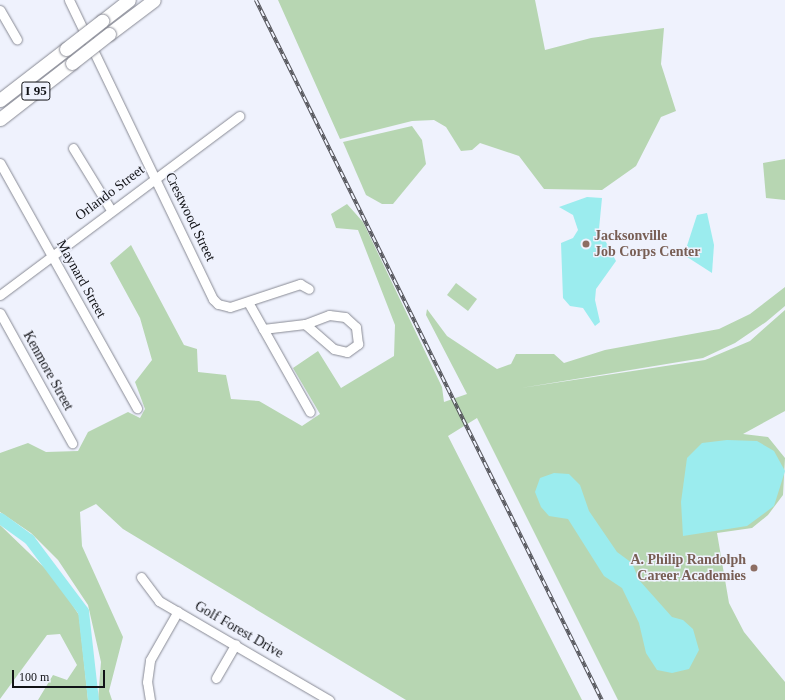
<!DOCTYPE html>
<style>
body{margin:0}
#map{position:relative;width:785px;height:700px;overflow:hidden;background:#eff2fd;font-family:"Times New Roman",serif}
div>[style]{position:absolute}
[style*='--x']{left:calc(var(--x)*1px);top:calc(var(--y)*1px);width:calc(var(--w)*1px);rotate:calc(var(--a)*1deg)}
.green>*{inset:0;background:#b7d6b2}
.water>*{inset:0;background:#9becee}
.river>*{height:11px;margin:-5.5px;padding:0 5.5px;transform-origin:5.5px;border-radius:5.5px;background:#9becee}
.roads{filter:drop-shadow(0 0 1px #888a94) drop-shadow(0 0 1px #888a94)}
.minor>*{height:9px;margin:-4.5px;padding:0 4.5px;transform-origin:4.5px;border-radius:4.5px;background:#fff}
.highway>*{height:13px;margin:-6.5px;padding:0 6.5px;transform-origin:6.5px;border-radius:6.5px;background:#fff}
.rail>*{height:3.5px;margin-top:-1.75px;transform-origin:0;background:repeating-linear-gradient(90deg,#eff2fd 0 6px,#55565c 0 12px);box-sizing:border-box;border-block:1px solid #55565c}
.bridges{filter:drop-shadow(0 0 1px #888a94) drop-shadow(0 0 1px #888a94)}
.highway-bridge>*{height:13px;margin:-6.5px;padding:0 6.5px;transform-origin:6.5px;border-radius:6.5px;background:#fff}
.dots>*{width:11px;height:11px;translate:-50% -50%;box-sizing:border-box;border:2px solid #eff2fd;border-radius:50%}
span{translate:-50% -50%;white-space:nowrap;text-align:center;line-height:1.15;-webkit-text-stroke:3px #eff2fd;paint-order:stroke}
.shield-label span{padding:1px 3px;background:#eff2fd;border:1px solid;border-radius:3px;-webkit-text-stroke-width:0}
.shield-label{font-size:13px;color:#111216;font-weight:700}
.street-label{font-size:14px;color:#111216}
.education-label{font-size:14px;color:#785e54;font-weight:700}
.left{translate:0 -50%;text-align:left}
.right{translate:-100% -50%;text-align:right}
.scale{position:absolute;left:12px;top:670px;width:93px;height:18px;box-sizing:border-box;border:2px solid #111216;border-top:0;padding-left:5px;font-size:12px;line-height:14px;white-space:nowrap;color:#111216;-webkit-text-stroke:3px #eff2fd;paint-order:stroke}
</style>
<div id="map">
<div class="green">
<i style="clip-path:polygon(278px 0,535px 0,545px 50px,591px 38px,664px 28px,661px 64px,676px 111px,661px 117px,636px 166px,602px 190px,544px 189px,519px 156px,480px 143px,472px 150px,461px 151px,446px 127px,434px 120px,412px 121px,340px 139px)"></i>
<i style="clip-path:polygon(412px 126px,422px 140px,426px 164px,393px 204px,382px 204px,366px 195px,343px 142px)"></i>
<i style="clip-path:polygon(785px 159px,785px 200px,766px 198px,763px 163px)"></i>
<i style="clip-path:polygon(347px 204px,363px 222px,442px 387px,444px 402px,467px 394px,426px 315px,427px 309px,447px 336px,497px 369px,511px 364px,516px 354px,554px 354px,564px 363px,605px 350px,719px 329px,750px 314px,785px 287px,785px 306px,766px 322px,735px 343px,703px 358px,521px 388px,705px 360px,750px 341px,785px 310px,785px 411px,743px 434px,768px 437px,785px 458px,783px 495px,768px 515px,752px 528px,717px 533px,729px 603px,744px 632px,785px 682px,785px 700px,618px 700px,477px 418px,448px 436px,582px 700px,406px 700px,123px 529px,96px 504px,80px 512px,82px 546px,123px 637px,109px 691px,112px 700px,98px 700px,101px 662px,88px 605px,58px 560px,31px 533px,0 512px,0 453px,28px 443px,46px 452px,78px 451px,88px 432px,128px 412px,140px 418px,145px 409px,135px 382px,152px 360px,140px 318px,110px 263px,131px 245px,184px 345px,197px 349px,198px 372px,226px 375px,231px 399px,259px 401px,302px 426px,320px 414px,293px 368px,318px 351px,341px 388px,394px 356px,395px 325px,358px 230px,336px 228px,331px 214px)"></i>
<i style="clip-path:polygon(456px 283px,477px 299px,468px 311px,447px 295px)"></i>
<i style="clip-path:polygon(0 525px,54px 577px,79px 615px,88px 700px,38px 700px,53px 675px,67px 680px,77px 665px,60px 634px,47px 635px,0 699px)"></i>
</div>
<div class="water">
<i style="clip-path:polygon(587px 197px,602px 198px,599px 229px,616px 261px,596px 289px,595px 300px,600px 322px,595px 326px,583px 308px,570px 306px,563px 298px,561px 243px,573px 238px,578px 230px,573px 215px,559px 207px)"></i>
<i style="clip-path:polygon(707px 213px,714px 245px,712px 273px,684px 255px,697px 215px)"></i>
<i style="clip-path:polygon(727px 440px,757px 441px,774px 451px,785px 471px,774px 506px,747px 526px,683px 536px,681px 502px,687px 458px,702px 443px)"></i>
<i style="clip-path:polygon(554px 473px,569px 474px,580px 485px,589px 511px,617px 552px,632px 563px,639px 580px,672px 617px,683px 620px,693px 629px,699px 650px,689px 669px,672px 673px,657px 670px,646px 653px,639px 623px,622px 588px,604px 576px,568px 519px,549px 516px,541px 507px,535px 492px,540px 478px)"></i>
</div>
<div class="river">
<i style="--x:0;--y:518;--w:36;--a:36"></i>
<i style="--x:29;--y:539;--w:90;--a:53.1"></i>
<i style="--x:83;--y:611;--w:90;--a:83.6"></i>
</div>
<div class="roads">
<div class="minor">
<i style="--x:69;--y:0;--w:332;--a:64.3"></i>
<i style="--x:213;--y:299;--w:7;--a:45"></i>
<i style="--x:218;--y:304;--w:12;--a:14"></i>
<i style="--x:230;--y:307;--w:74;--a:-18.2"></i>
<i style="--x:300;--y:284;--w:10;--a:29"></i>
<i style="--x:0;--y:10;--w:34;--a:60"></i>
<i style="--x:73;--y:148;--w:73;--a:58.5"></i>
<i style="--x:0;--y:163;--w:281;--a:60.8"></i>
<i style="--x:0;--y:295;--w:299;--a:-36.8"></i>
<i style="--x:248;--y:302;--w:126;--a:60.6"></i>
<i style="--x:0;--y:313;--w:149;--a:61"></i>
<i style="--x:263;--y:329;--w:42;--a:-6.8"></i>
<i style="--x:305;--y:324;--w:38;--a:41"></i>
<i style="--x:334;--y:349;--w:13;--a:13"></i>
<i style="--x:347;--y:352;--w:14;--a:-36"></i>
<i style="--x:358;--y:344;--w:17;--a:-97"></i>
<i style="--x:356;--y:327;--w:15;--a:-138"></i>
<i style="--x:345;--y:317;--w:16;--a:-173"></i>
<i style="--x:329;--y:315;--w:26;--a:159"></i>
<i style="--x:141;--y:577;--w:30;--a:53"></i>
<i style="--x:159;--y:601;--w:197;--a:30.2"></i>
<i style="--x:216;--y:678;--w:39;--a:-60"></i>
<i style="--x:150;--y:700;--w:18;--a:-99"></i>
<i style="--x:147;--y:682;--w:22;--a:-82"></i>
<i style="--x:150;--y:660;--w:56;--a:-60.3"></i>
</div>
<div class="highway">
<i style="--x:102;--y:21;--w:34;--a:-38"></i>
<i style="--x:109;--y:34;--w:56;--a:-37.1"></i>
<i style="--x:0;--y:100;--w:83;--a:-37.7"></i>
<i style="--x:0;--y:119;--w:91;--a:-37.9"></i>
</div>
</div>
<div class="rail">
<i style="--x:256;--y:0;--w:781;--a:63.7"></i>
</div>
<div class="bridges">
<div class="highway-bridge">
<i style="--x:66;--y:49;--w:46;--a:-37.9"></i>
<i style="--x:72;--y:63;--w:47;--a:-38.1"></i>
</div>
</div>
<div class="dots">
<i style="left:586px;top:244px;background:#8d6e63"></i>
<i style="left:754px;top:568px;background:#8d6e63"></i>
</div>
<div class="shield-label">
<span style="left:36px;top:91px">I 95</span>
</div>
<div class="street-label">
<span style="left:110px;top:193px;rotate:-37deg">Orlando Street</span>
<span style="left:190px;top:217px;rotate:64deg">Crestwood Street</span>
<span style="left:81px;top:279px;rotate:61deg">Maynard Street</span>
<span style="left:48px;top:371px;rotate:61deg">Kenmore Street</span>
<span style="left:239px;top:630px;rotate:30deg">Golf Forest Drive</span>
</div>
<div class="education-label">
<span class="left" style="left:594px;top:244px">Jacksonville<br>Job Corps Center</span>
<span class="right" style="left:746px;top:568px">A. Philip Randolph<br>Career Academies</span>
</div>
<div class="scale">100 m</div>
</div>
